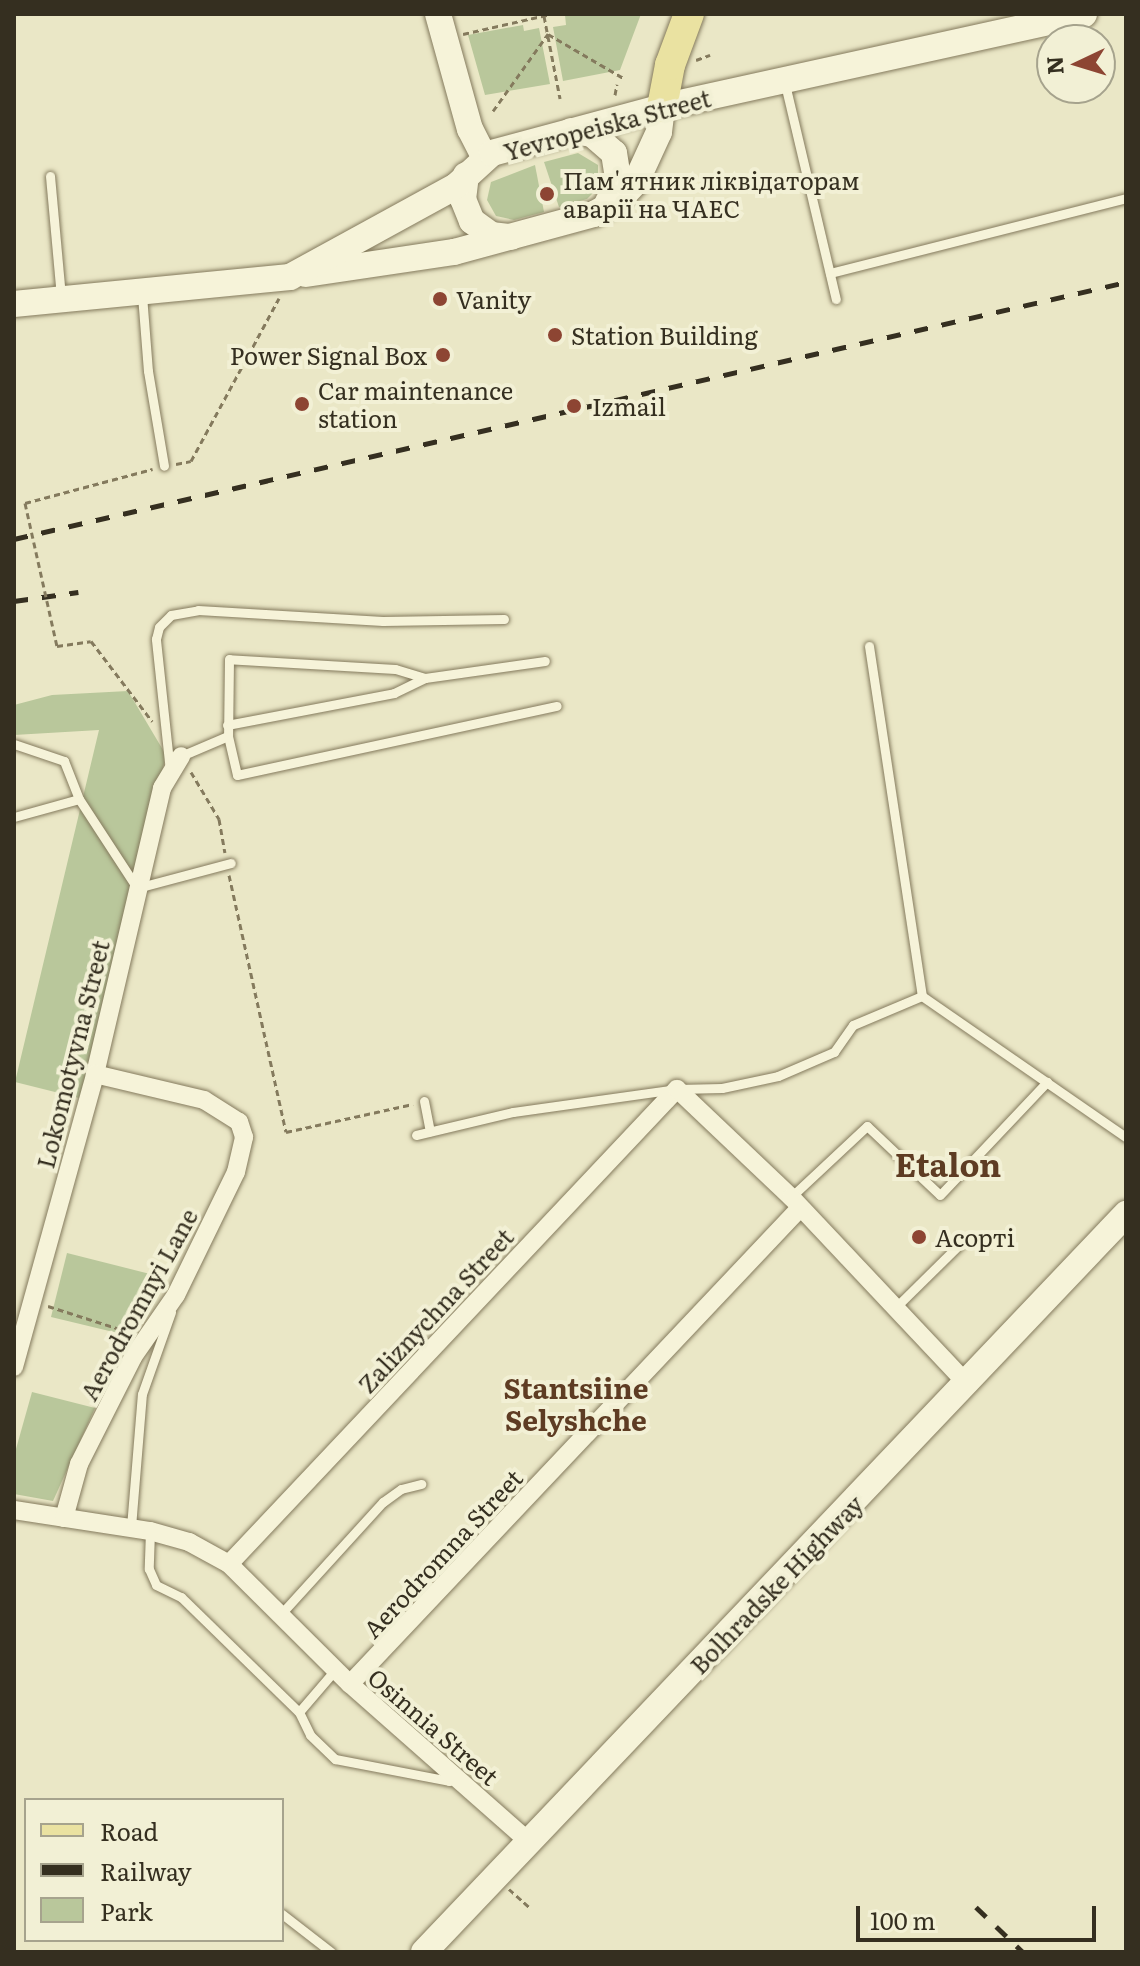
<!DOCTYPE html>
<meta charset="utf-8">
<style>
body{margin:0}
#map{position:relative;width:1140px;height:1966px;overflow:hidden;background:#eae7c6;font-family:Literata,serif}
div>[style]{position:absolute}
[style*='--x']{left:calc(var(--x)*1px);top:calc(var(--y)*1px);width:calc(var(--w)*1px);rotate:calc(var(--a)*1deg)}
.green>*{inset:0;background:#b9c79b}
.path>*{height:3px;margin-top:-1.5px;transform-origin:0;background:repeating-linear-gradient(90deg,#847a5d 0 6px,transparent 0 10px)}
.roads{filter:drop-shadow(0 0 2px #847a5d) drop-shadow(0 0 2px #847a5d)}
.lane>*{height:9px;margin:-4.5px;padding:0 4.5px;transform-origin:4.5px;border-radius:4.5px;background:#f6f3d9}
.street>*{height:18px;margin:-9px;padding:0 9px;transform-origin:9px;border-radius:9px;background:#f6f3d9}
.secondary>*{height:26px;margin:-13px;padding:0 13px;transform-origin:13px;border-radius:13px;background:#f6f3d9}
.primary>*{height:30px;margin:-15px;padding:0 15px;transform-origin:15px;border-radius:15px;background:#eae2a1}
.rail>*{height:5px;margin-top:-2.5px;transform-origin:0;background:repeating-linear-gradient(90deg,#352f20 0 14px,transparent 0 28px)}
.path-bridge>*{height:3px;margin-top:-1.5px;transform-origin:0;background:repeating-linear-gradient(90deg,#847a5d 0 6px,transparent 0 10px)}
.dots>*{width:22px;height:22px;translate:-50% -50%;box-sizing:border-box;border:4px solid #f2f0d5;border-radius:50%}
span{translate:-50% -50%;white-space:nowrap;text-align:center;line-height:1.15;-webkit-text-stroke:8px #f2f0d5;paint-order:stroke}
.street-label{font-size:24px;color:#352f20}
.poi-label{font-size:24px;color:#352f20}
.left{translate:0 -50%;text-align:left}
.right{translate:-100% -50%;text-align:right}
.quarter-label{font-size:28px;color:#5e3c23;font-weight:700}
.district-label{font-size:32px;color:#5e3c23;font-weight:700}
.frame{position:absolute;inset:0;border:16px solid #352f20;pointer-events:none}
.legend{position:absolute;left:24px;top:1798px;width:260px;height:144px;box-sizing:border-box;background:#f2f0d5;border:2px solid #a6a38d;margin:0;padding:10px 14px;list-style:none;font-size:24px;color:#352f20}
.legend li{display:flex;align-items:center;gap:16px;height:40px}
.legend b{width:40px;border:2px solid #a6a38d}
.north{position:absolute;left:1036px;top:24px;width:80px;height:80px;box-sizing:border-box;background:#f2f0d5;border:2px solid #a6a38d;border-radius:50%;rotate:266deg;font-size:22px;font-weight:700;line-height:32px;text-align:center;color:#352f20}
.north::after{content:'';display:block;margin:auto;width:28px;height:36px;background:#8d4533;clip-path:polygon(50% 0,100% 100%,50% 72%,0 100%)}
.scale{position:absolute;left:856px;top:1906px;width:240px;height:36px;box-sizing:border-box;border:4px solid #352f20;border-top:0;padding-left:10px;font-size:24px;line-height:28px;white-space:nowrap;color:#352f20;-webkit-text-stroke:6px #f2f0d5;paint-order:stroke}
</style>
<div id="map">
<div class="green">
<i style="clip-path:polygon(572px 14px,641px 14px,620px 70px,563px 81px,553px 27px,566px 25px,565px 15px)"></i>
<i style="clip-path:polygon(523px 25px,524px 31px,539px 28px,550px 84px,485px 95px,468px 35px)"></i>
<i style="clip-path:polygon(578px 153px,598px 165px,598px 188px,587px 199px,559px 207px,544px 162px)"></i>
<i style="clip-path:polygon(535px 165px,544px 212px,514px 220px,496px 216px,487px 200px,491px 182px)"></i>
<i style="clip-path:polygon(128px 691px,166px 755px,87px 1100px,15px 1082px,99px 730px,14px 735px,14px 705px,52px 695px)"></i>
<i style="clip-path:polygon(67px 1253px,158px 1276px,130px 1336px,51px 1317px)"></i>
<i style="clip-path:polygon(32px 1392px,95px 1408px,53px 1501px,14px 1494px,14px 1456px)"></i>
</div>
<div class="path">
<i style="--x:544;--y:16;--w:84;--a:79"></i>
<i style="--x:463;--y:34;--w:90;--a:-12.8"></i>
<i style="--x:696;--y:60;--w:15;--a:-20"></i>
<i style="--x:615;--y:95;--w:11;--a:-80"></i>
<i style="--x:493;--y:111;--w:95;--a:-54.5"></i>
<i style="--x:548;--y:34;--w:89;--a:30.3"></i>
<i style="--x:176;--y:464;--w:15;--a:-11"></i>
<i style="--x:191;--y:461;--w:185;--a:-61.6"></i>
<i style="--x:25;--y:503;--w:132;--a:-14.9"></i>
<i style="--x:57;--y:646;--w:34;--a:-8"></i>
<i style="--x:91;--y:641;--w:101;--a:52.7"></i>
<i style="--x:191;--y:772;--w:55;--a:59.2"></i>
<i style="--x:219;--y:819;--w:34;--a:80"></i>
<i style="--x:229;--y:875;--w:263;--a:77.5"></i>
<i style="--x:286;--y:1132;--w:130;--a:-12.4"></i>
<i style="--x:48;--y:1306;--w:88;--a:17.8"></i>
<i style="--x:509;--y:1889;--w:28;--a:42"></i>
</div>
<div class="roads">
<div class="lane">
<i style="--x:785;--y:84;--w:221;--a:76.7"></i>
<i style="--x:50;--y:176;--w:121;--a:84.8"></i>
<i style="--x:830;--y:273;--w:305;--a:-14.2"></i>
<i style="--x:142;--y:295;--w:76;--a:85.5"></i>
<i style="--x:148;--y:371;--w:96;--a:80.4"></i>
<i style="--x:869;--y:646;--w:354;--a:81.4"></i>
<i style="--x:922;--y:996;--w:248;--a:34.7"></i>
<i style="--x:425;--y:678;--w:31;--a:-163"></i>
<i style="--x:395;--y:669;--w:166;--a:-176.6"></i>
<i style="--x:229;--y:659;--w:77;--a:90.7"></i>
<i style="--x:228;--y:736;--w:40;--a:77"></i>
<i style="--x:237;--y:775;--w:327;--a:-12.2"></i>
<i style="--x:227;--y:725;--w:170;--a:-10.8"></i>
<i style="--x:394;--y:693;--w:34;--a:-26"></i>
<i style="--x:425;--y:678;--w:121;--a:-8.1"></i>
<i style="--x:14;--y:744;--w:53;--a:18.8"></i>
<i style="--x:64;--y:761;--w:41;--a:68.5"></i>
<i style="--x:79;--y:799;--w:106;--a:56.9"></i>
<i style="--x:137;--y:888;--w:97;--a:-14.9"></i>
<i style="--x:181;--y:756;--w:51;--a:-23.1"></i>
<i style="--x:170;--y:771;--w:133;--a:-96.1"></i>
<i style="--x:156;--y:639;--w:12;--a:-76"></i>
<i style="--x:159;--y:627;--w:17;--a:-45"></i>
<i style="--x:171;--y:615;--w:27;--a:-10"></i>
<i style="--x:198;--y:610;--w:185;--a:3.4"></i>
<i style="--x:383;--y:621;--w:121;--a:-0.9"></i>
<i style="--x:14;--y:817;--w:67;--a:-15.5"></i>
<i style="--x:424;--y:1101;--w:31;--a:79"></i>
<i style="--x:416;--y:1135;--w:100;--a:-13.3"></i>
<i style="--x:513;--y:1112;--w:166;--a:-8"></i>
<i style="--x:677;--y:1089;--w:45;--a:-1.3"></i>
<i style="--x:722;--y:1088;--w:57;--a:-12.1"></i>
<i style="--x:778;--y:1076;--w:61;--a:-23.2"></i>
<i style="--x:834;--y:1052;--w:33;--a:-55"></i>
<i style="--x:853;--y:1025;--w:75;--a:-22.8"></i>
<i style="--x:791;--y:1197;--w:104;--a:-43.1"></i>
<i style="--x:867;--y:1126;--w:100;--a:43.4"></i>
<i style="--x:940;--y:1195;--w:156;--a:-46.6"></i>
<i style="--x:895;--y:1308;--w:93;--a:-44.6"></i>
<i style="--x:131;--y:1527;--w:133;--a:-85.3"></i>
<i style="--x:142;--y:1394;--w:87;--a:-70.5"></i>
<i style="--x:150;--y:1531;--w:38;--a:92"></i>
<i style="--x:149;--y:1569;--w:17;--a:66"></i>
<i style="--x:156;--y:1585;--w:28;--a:26"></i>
<i style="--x:181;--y:1597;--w:165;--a:44.3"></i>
<i style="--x:280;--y:1615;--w:153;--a:-47.7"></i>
<i style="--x:383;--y:1502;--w:22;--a:-36"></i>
<i style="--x:401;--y:1489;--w:21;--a:-14"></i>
<i style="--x:335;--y:1670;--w:55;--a:130.6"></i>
<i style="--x:299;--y:1712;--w:25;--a:64"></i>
<i style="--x:310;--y:1735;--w:35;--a:44"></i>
<i style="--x:335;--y:1759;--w:116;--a:10.9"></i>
<i style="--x:449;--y:1781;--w:7;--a:-45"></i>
<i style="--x:282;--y:1914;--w:62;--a:37.8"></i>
</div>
<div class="street">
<i style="--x:14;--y:1367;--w:304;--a:-74.5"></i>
<i style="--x:95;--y:1074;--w:294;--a:-76.8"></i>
<i style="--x:162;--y:788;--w:37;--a:-59"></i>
<i style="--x:14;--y:1510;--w:138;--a:8.8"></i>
<i style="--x:150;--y:1531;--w:41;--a:15.8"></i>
<i style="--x:189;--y:1542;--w:46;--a:28.8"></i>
<i style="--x:229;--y:1564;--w:170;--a:44.8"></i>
<i style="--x:350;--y:1684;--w:239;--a:41.4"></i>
<i style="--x:64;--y:1518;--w:56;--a:-74.5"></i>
<i style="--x:79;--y:1464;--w:120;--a:-63.2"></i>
<i style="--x:133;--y:1357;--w:75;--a:-55.3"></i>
<i style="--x:176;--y:1295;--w:137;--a:-64"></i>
<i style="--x:236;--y:1172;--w:36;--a:-77"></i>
<i style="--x:244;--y:1137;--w:16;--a:-108"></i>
<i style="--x:239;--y:1122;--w:41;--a:-147.8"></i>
<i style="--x:204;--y:1100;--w:112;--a:-166.6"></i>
<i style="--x:229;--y:1564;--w:653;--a:-46.68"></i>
<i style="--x:677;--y:1089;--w:157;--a:43.5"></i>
<i style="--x:791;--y:1197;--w:258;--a:46.7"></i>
<i style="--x:350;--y:1684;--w:654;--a:-46.61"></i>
</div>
<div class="secondary">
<i style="--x:438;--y:14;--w:119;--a:74.5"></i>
<i style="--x:470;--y:129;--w:31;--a:63"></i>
<i style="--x:571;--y:131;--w:21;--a:8"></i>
<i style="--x:592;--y:134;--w:29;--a:41"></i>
<i style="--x:614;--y:153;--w:30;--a:81"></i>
<i style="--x:619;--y:183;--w:22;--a:120"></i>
<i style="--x:466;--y:175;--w:24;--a:97"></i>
<i style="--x:463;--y:199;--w:24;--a:68"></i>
<i style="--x:472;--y:221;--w:24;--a:36"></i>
<i style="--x:491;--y:235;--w:20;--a:6"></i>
<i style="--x:306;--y:274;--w:150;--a:-8.5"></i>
<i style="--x:454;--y:252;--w:145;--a:-15.2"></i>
<i style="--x:594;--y:214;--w:29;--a:-29"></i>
<i style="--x:619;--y:200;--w:25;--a:-47"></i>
<i style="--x:636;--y:182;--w:55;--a:-65.3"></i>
<i style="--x:659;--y:132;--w:25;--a:-83"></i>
<i style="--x:14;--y:304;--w:277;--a:-5.6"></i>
<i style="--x:290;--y:277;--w:189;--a:-28.7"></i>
<i style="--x:456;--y:186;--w:49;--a:-42.5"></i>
<i style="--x:492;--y:153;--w:176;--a:-15.1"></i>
<i style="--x:662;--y:107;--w:432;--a:-12.4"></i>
<i style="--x:424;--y:1952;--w:1019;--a:-46.43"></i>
</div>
<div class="primary">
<i style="--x:662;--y:107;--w:43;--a:-79.2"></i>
<i style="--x:670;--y:65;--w:54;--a:-69.6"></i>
</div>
</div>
<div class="rail">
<i style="--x:14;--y:539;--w:1141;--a:-13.01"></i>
<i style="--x:14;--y:601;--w:65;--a:-8"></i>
<i style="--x:976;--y:1907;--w:65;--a:43.8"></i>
</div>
<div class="path-bridge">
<i style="--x:25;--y:503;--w:147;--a:77.4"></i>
</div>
<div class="dots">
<i style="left:547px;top:194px;background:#8d4533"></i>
<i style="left:440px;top:299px;background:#8d4533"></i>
<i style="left:555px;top:335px;background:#8d4533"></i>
<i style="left:443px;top:355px;background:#8d4533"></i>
<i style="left:302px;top:404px;background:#8d4533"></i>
<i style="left:574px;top:406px;background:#8d4533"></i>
<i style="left:919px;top:1237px;background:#8d4533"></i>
</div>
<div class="street-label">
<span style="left:607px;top:124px;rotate:-15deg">Yevropeiska Street</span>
<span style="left:72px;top:1054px;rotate:-76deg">Lokomotyvna Street</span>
<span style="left:138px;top:1304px;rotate:-61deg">Aerodromnyi Lane</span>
<span style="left:435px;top:1310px;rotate:-47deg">Zaliznychna Street</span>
<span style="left:442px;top:1553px;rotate:-47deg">Aerodromna Street</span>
<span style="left:776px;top:1584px;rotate:-46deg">Bolhradske Highway</span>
<span style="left:434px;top:1726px;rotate:41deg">Osinnia Street</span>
</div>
<div class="poi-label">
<span class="left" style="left:563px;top:194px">Пам'ятник ліквідаторам<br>аварії на ЧАЕС</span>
<span class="left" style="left:456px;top:299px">Vanity</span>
<span class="left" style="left:571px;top:335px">Station Building</span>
<span class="right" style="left:427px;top:355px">Power Signal Box</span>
<span class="left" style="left:318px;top:404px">Car maintenance<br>station</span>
<span class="left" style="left:592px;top:406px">Izmail</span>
<span class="left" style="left:935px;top:1237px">Асорті</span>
</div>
<div class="quarter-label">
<span style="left:576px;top:1403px">Stantsiine<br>Selyshche</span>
</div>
<div class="district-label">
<span style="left:948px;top:1163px">Etalon</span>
</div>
<div class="frame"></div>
<ul class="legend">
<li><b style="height:10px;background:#eae2a1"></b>Road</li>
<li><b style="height:10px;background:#352f20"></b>Railway</li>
<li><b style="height:22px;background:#b9c79b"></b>Park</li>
</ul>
<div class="north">N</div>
<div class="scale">100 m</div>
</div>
